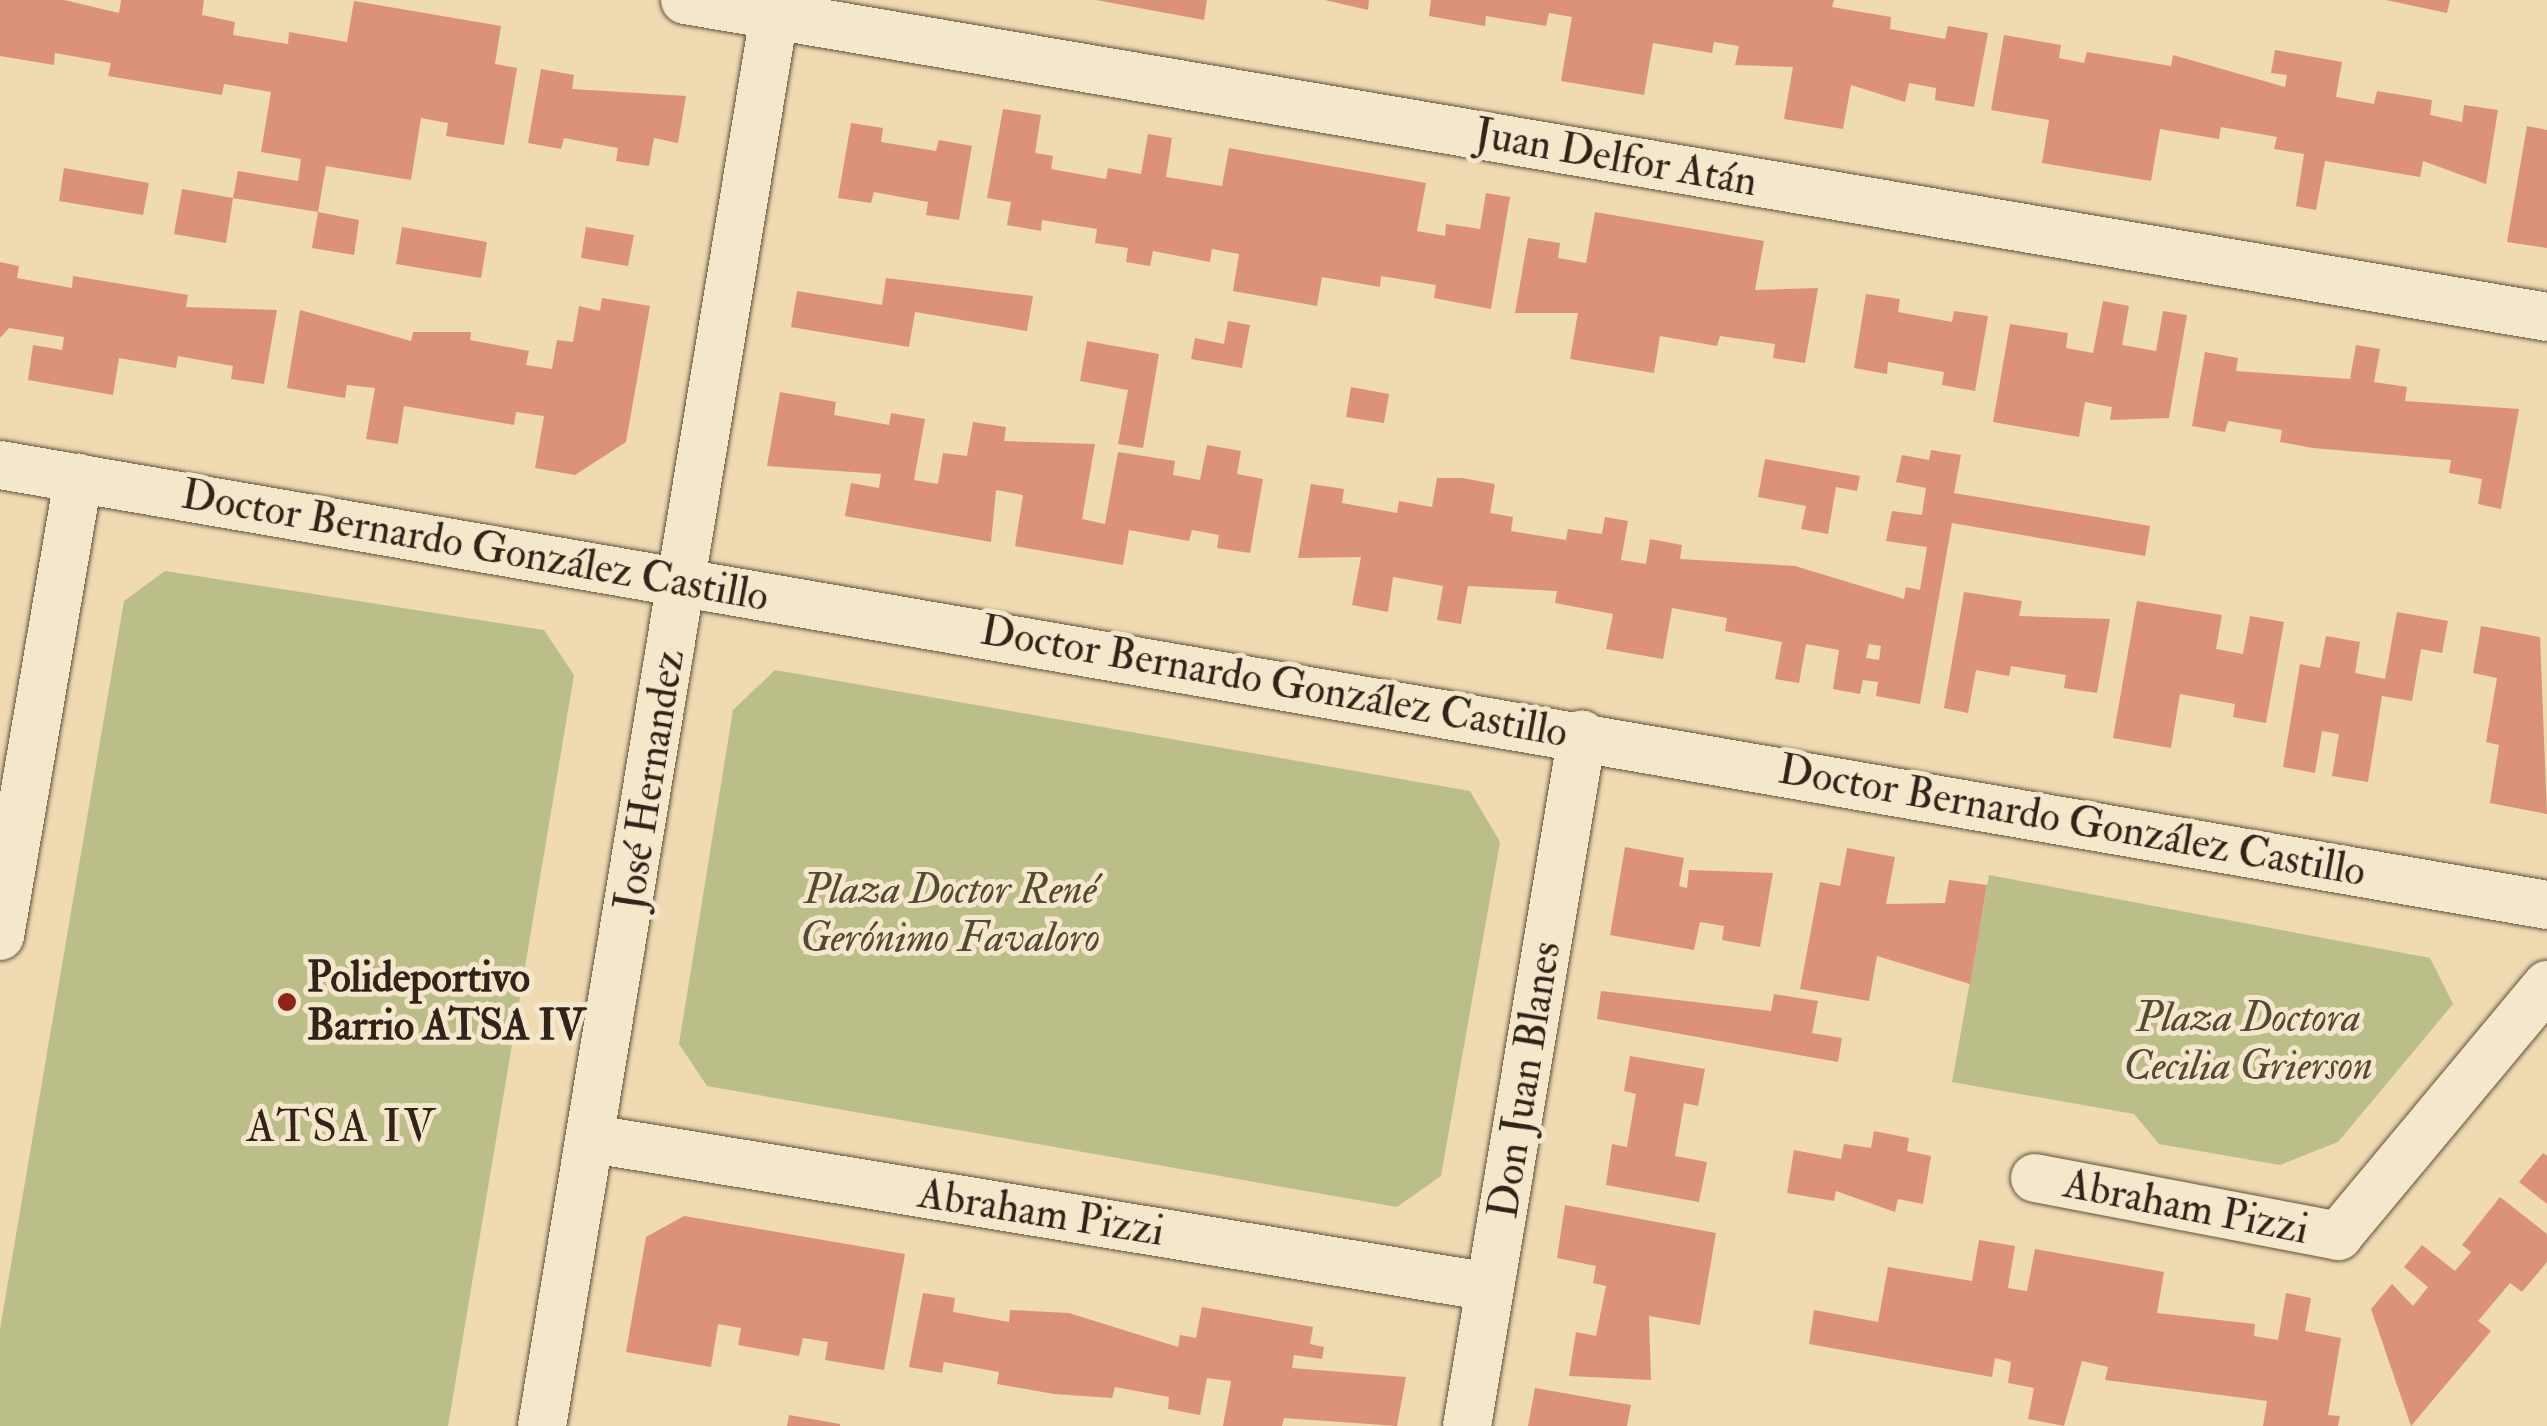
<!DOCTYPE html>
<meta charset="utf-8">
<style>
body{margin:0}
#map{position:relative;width:2547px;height:1426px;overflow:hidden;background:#efdab1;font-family:"IM FELL Double Pica",serif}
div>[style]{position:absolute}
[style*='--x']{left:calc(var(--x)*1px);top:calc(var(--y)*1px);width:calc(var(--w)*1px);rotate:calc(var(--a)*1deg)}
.green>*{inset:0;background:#bcbe89}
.building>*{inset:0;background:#dc9279}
.roads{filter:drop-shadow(0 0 2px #60513e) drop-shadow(0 0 2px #60513e)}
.street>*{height:48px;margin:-24px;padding:0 24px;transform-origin:24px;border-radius:24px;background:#f5e7cc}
.dots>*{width:28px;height:28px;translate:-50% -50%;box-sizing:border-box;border:5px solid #f5e7cc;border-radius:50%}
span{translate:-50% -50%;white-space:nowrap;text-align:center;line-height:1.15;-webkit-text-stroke:10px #f5e7cc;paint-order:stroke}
.street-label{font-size:42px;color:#302317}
.park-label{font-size:42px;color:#534a34;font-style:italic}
.poi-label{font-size:42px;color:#302317;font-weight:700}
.left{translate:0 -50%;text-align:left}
.neighbourhood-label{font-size:45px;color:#302317;letter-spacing:2.5px}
</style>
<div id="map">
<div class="green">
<i style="clip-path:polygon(165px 571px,544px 630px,574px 675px,448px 1426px,0 1426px,0 1329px,124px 601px)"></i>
<i style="clip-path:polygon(775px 670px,1470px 791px,1500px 842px,1441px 1176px,1397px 1207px,707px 1086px,679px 1044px,733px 710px)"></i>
<i style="clip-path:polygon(1989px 875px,2430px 958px,2453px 1004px,2338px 1142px,2280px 1165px,2159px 1144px,2134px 1114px,1952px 1082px)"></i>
</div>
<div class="building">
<i style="clip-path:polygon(0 0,64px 0,119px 13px,121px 0,204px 0,202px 15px,235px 22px,233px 35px,288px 44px,289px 32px,347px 42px,354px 1px,501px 26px,495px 64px,517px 68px,504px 145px,446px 136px,448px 123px,421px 118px,411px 180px,326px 166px,318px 212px,233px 198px,226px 243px,174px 234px,182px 189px,233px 198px,238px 171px,298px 181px,301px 159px,261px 152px,271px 92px,224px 84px,222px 95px,108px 76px,111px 63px,55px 53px,54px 65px,0 56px)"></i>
<i style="clip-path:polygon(1096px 0,1207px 0,1204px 20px)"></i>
<i style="clip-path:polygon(1325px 0,1369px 0,1368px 10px)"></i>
<i style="clip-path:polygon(1431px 0,1834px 0,1832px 7px,1891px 17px,1890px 29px,1945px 39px,1948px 26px,1988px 33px,1974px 107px,1935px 100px,1936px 88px,1909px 83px,1905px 102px,1851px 85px,1843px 129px,1784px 119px,1793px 67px,1735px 65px,1739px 46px,1714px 42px,1712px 53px,1653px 43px,1644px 95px,1561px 81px,1572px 17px,1549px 13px,1546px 26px,1486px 16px,1485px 26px,1429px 16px)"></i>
<i style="clip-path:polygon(2386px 0,2450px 0,2447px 13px)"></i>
<i style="clip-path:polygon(2004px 35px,2061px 45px,2059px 58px,2084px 63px,2087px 52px,2171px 66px,2173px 55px,2285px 87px,2287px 75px,2271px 73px,2275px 50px,2342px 62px,2336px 97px,2374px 104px,2377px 91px,2432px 100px,2430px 115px,2462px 122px,2464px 105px,2498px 110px,2486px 184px,2423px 161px,2420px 177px,2325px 161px,2316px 210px,2296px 206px,2304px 154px,2274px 149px,2277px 137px,2221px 127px,2219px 139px,2160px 129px,2151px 181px,2042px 163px,2049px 120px,1991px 110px)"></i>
<i style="clip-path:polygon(541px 69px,574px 75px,572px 89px,686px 96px,678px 143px,654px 138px,649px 166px,616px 161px,618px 148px,564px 138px,561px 149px,528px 143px)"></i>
<i style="clip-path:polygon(1003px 109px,1041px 115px,1035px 153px,1053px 156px,1051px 169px,1106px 179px,1108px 168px,1141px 174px,1148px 134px,1172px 138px,1166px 177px,1222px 186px,1229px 148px,1426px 183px,1417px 231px,1445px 236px,1446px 224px,1480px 229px,1486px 193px,1510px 197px,1491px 309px,1434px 298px,1436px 285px,1381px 276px,1380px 287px,1322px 277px,1317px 306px,1233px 291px,1239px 254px,1212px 249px,1210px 262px,1153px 251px,1150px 266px,1126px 262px,1128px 248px,1095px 243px,1097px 229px,1042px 220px,1041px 231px,1007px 225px,1011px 202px,987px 198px)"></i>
<i style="clip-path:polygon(851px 123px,883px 128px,881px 142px,936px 151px,939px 140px,972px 146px,959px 220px,926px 215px,928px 202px,874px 192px,871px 203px,838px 198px)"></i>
<i style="clip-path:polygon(2527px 126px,2547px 130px,2547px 248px,2507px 242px)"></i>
<i style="clip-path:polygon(64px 168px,149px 183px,143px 215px,59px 201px)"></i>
<i style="clip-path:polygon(318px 212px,359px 220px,354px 255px,312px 248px)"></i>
<i style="clip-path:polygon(1595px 212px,1764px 241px,1755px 290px,1818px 288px,1805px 363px,1773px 358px,1775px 344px,1720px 336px,1717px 346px,1660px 336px,1654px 373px,1570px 359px,1578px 313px,1515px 313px,1528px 238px,1560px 243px,1558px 258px,1586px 263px)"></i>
<i style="clip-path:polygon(402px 227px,487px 242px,481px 278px,396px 264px)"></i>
<i style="clip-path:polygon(586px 227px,634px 235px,628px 266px,581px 258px)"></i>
<i style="clip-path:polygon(0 262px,19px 266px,17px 278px,72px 288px,73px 276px,188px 295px,186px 307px,277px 310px,264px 384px,231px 379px,233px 366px,178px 356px,176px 368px,119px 358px,113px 395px,28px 380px,33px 345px,62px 350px,64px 337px,9px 328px,0 338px)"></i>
<i style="clip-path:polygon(886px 278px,1033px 296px,1027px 331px,915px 312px,909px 347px,791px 327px,797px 291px,882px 305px)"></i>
<i style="clip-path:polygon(1866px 294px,1900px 299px,1898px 312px,1952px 322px,1954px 311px,1988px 316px,1975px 391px,1942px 385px,1944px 372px,1888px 362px,1887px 374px,1854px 368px)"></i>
<i style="clip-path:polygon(602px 298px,650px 306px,626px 442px,575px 475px,535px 468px,544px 416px,516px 412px,514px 425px,404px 406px,398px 444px,366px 439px,375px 388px,347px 385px,345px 398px,287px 388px,300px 310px,411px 341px,413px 332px,471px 332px,470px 340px,529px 351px,526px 365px,552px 369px,557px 340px,573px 342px,579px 306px,600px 311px)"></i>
<i style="clip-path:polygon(2103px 301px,2129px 306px,2122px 345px,2156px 351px,2163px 311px,2187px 315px,2169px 418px,2110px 420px,2112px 407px,2085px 402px,2079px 437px,1993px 422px,2010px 324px,2068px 333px,2066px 348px,2093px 353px)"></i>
<i style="clip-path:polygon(1228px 321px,1250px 325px,1242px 368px,1191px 359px,1195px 338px,1224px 344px)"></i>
<i style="clip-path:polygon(1087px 341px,1159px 354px,1143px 448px,1118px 444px,1128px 390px,1080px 381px)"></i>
<i style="clip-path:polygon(2356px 345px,2380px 349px,2374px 382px,2407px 387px,2405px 401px,2519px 409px,2501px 509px,2478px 504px,2482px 479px,2449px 473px,2451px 460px,2313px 448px,2280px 442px,2282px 430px,2228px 421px,2225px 432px,2192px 426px,2205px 352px,2238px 358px,2236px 371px,2350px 379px)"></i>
<i style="clip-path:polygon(1351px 387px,1389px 394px,1384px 423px,1346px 417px)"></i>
<i style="clip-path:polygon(780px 392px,836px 402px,834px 415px,889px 425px,891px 413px,925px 419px,914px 480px,938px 484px,943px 453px,967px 456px,973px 422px,1006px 427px,1004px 441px,1095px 444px,1082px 519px,1105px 524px,1118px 452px,1175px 461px,1173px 475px,1200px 480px,1207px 445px,1241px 451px,1237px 474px,1263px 479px,1250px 553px,1217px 548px,1219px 535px,1192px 530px,1189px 541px,1129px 530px,1123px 565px,1015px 546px,1023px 495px,996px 490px,991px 542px,845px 516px,851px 483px,879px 488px,881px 474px,767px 466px)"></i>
<i style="clip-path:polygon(evenodd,1931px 450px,1961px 455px,1954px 493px,2150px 526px,2145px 556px,1952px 523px,1920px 704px,1876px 696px,1878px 682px,1863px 680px,1860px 694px,1833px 689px,1839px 650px,1806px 644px,1799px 683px,1775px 679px,1782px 642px,1725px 631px,1727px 618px,1672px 608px,1663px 659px,1606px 649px,1613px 614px,1555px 603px,1557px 591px,1468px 586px,1461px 624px,1437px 620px,1443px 586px,1393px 577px,1388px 612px,1352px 605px,1361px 557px,1298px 558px,1311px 484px,1344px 489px,1342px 503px,1397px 513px,1399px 501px,1432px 507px,1437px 478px,1462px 478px,1495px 484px,1490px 513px,1513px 517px,1511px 531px,1566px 540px,1568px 529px,1602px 534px,1605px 517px,1628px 521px,1621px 560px,1646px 564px,1650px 539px,1682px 545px,1680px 559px,1795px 566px,1904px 599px,1906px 587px,1920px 590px,1927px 547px,1886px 541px,1892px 511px,1922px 515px,1926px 488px,1896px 482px,1902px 455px,1929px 460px,1931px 450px,1869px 644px,1881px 646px,1879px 660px,1866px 658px,1869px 644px)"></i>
<i style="clip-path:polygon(1765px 459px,1860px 476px,1857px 491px,1836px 487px,1828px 534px,1801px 529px,1806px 506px,1758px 497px)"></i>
<i style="clip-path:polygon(1964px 592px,2022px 601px,2019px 616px,2110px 619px,2097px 693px,2064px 688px,2066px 675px,2011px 666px,2009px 676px,1976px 670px,1968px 713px,1944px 708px)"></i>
<i style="clip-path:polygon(2137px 601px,2222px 615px,2216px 649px,2243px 654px,2250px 616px,2284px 622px,2266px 723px,2233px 717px,2235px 704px,2180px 694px,2171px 748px,2113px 738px)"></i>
<i style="clip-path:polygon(2397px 612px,2448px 621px,2442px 653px,2421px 649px,2412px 701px,2382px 696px,2368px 782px,2332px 776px,2339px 734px,2322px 731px,2315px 773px,2283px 767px,2300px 664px,2320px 668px,2326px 636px,2360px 642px,2355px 673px,2385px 679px)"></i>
<i style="clip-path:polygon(2481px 626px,2540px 637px,2547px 814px,2490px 803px,2499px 745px,2486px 742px,2497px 678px,2473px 673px)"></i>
<i style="clip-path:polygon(1625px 847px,1684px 858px,1679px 886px,1687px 888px,1689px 870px,1773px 873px,1760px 947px,1722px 940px,1724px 926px,1700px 922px,1694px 950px,1610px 935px)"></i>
<i style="clip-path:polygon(1847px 848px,1895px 857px,1886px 904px,1945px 903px,1949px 880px,1987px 885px,1970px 984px,1877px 956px,1869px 1001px,1800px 989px,1820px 882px,1840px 886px)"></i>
<i style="clip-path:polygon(1601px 991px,1771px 1011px,1774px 994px,1818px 1001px,1812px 1033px,1842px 1038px,1838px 1062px,1597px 1019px)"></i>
<i style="clip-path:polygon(1630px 1056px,1705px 1069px,1698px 1106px,1684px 1103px,1675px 1156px,1707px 1162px,1699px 1202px,1606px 1185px,1612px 1144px,1627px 1147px,1636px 1094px,1624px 1091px)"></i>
<i style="clip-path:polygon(1874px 1131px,1909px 1138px,1907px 1151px,1931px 1156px,1923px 1204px,1898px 1199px,1895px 1212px,1836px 1191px,1834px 1201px,1787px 1193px,1794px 1150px,1841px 1159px,1844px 1144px,1871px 1148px)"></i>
<i style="clip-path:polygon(2543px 1153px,2547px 1156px,2547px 1204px,2519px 1182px)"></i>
<i style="clip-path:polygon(2500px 1197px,2547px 1234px,2547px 1262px,2522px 1292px,2510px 1283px,2478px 1321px,2491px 1331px,2411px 1426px,2371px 1309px,2392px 1284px,2413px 1306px,2428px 1287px,2404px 1267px,2422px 1245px,2455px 1271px,2471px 1252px,2462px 1245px)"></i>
<i style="clip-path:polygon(1565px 1205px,1716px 1233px,1700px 1325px,1649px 1316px,1651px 1380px,1569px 1376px,1576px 1332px,1596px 1336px,1606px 1286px,1593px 1283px,1596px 1266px,1557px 1258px)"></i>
<i style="clip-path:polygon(684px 1216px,905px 1254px,884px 1370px,825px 1360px,828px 1342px,803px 1338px,799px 1356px,738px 1345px,741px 1328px,718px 1324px,711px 1367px,626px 1352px,646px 1237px)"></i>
<i style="clip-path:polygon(1979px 1240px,2015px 1246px,2008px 1288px,2027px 1291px,2035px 1249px,2164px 1272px,2157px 1313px,2255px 1324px,2254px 1336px,2278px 1340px,2286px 1293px,2311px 1298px,2305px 1331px,2341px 1338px,2328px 1415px,2340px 1416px,2338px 1426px,2263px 1426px,2267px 1401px,2105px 1380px,2108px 1367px,2082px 1361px,2064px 1426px,2028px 1419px,2034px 1388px,2008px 1383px,2011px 1362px,1995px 1358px,1992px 1377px,1809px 1344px,1814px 1310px,1878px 1322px,1888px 1267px,1972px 1281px)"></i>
<i style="clip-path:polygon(923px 1293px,955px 1298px,953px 1312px,1009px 1322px,1010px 1310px,1069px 1313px,1178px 1347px,1180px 1335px,1196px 1338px,1202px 1307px,1313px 1327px,1310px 1344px,1324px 1347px,1322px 1359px,1294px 1355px,1292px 1368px,1406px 1377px,1397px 1426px,1284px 1418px,1282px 1426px,1223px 1426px,1231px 1381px,1207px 1378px,1200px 1415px,1168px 1409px,1169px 1397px,1115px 1387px,1112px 1398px,1054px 1394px,997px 1384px,999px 1372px,944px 1362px,942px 1373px,909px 1367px)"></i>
<i style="clip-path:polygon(1535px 1388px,1631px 1405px,1627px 1426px,1528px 1426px)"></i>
<i style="clip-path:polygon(789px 1415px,840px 1424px,840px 1426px,787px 1426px)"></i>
</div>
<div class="roads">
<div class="street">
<i style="--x:685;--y:0;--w:1889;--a:9.66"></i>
<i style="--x:0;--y:465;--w:2585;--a:9.8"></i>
<i style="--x:0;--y:936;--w:465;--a:-80.3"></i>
<i style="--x:593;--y:1139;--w:909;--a:9.37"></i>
<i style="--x:2035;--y:1178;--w:309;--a:10.8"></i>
<i style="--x:2338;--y:1236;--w:327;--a:-50.2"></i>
<i style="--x:542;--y:1426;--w:1430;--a:-80.66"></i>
<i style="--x:1467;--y:1426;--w:701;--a:-80.55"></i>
</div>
</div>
<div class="dots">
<i style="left:287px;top:1002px;background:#8f2418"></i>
</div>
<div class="street-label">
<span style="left:1616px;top:158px;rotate:10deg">Juan Delfor Atán</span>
<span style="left:475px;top:546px;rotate:10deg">Doctor Bernardo González Castillo</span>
<span style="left:1274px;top:682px;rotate:10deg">Doctor Bernardo González Castillo</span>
<span style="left:650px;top:780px;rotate:-81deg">José Hernandez</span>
<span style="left:2072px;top:821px;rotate:10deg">Doctor Bernardo González Castillo</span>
<span style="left:1525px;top:1080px;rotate:-81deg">Don Juan Blanes</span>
<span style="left:2186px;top:1207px;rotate:11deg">Abraham Pizzi</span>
<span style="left:1041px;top:1213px;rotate:9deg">Abraham Pizzi</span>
</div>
<div class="park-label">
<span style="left:950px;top:914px">Plaza Doctor René<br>Gerónimo Favaloro</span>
<span style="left:2248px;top:1042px">Plaza Doctora<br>Cecilia Grierson</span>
</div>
<div class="poi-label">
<span class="left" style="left:307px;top:1002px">Polideportivo<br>Barrio ATSA IV</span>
</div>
<div class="neighbourhood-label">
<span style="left:342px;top:1128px">ATSA IV</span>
</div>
</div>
